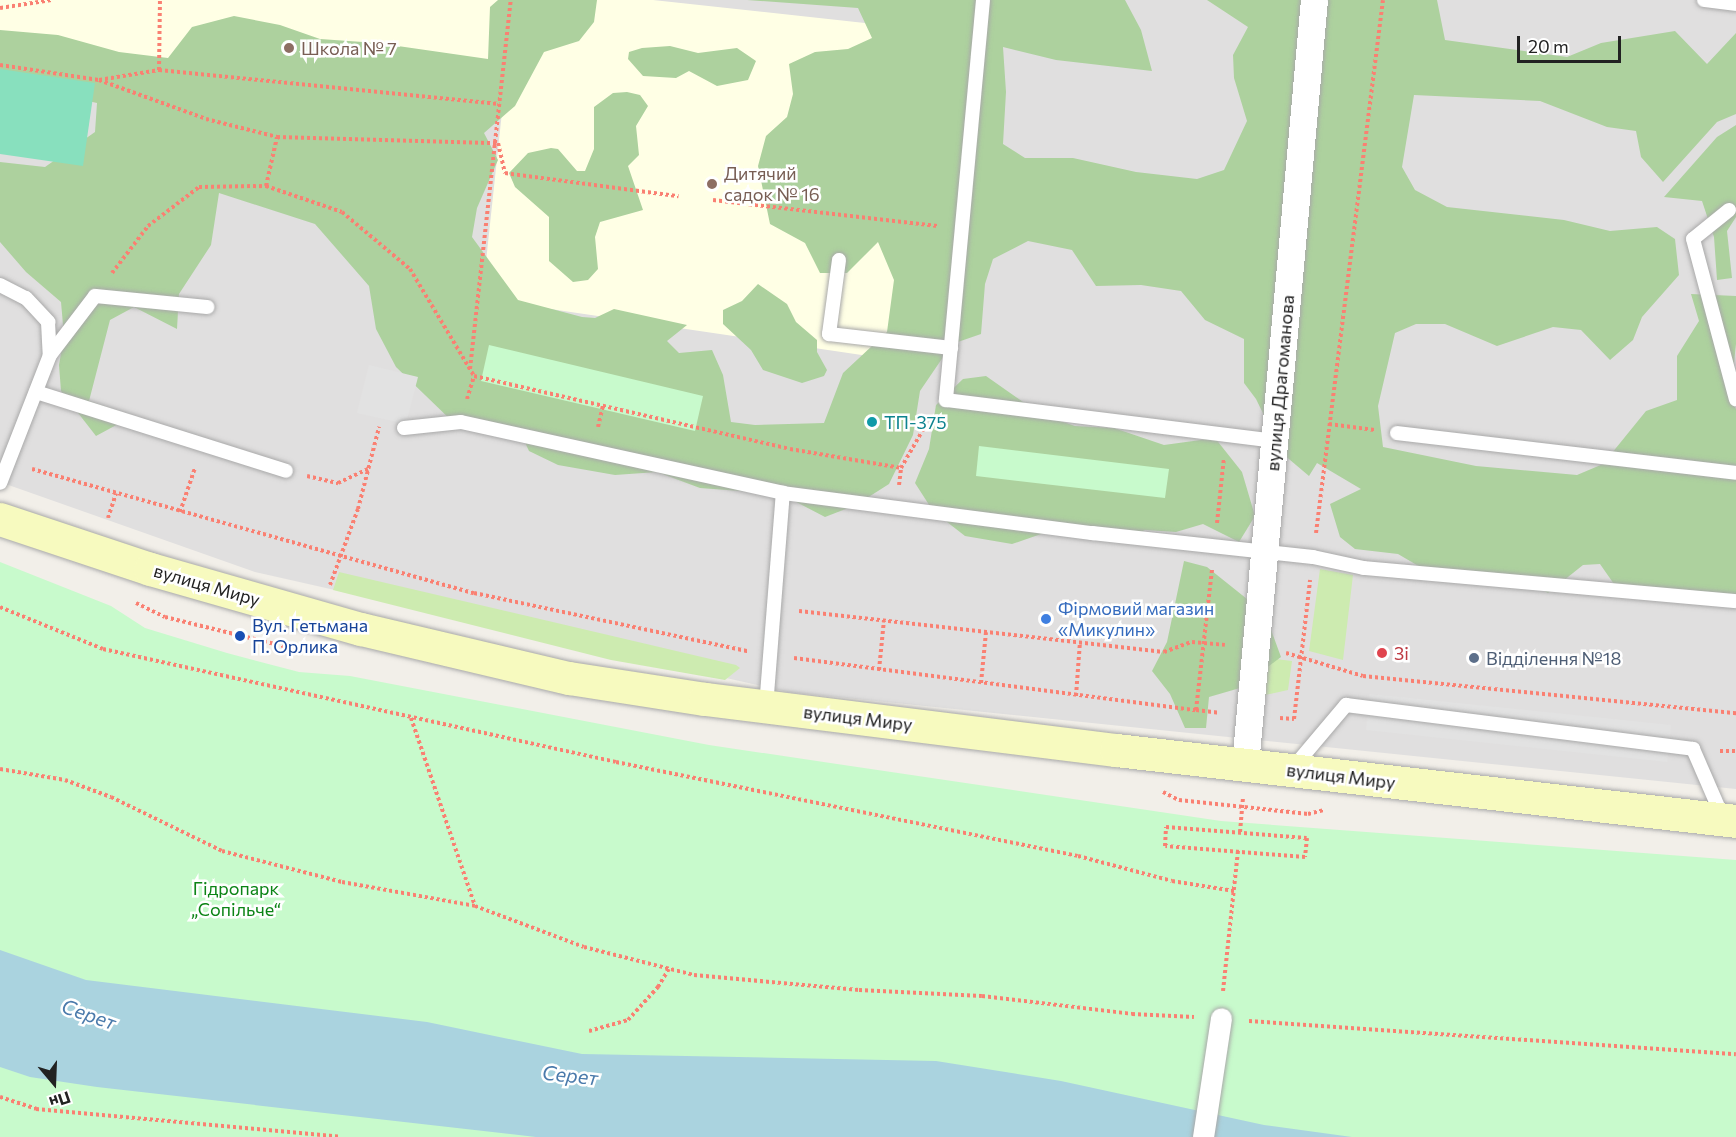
<!DOCTYPE html>
<meta charset="utf-8">
<style>
body{margin:0}
#map{position:relative;width:1736px;height:1137px;overflow:hidden;background:#f2efe9;font-family:Commissioner,sans-serif}
div>[style]{position:absolute}
[style*='--x']{left:calc(var(--x)*1px);top:calc(var(--y)*1px);width:calc(var(--w)*1px);rotate:calc(var(--a)*1deg)}
.residential>*{inset:0;background:#e0dfdf}
.education>*{inset:0;background:#ffffe5}
.grass>*{inset:0;background:#cdebb0}
.forest>*{inset:0;background:#add19e}
.park>*{inset:0;background:#c8facc}
.pitch>*{inset:0;background:#88e0be}
.parking>*{inset:0;background:#e2e2e2}
.water>*{inset:0;background:#aad3df}
.path>*{height:4px;margin-top:-2px;transform-origin:0;background:repeating-linear-gradient(90deg,#fa8072 0 3px,transparent 0 6px)}
.roads{filter:drop-shadow(0 0 2px #a9a9a9) drop-shadow(0 0 2px #a9a9a9)}
.service>*{height:14px;margin:-7px;padding:0 7px;transform-origin:7px;border-radius:7px;background:#fff}
.pedestrian>*{height:21px;margin:-10.5px;padding:0 10.5px;transform-origin:10.5px;border-radius:10.5px;background:#fff}
.minor>*{height:27px;margin:-13.5px;padding:0 13.5px;transform-origin:13.5px;border-radius:13.5px;background:#fff}
.secondary>*{height:33px;margin:-16.5px;padding:0 16.5px;transform-origin:16.5px;border-radius:16.5px;background:#f7fabf}
.dots>*{width:16px;height:16px;translate:-50% -50%;box-sizing:border-box;border:3px solid #fff;border-radius:50%}
span{translate:-50% -50%;white-space:nowrap;text-align:center;line-height:1.15;-webkit-text-stroke:5px #fff;paint-order:stroke}
.education-label{font-size:18px;color:#785e54}
.left{translate:0 -50%;text-align:left}
.street-label{font-size:18px;color:#222}
.culture-label{font-size:18px;color:#0d838f}
.shop-label{font-size:18px;color:#366cbe}
.transit-label{font-size:18px;color:#164399}
.health-label{font-size:18px;color:#be3a42}
.service-label{font-size:18px;color:#4e5e75}
.park-label{font-size:18px;color:#0c8416}
.water-label{font-size:20px;color:#4a7aab;font-style:italic}
.north{position:absolute;left:24px;top:1053px;width:60px;height:60px;-webkit-text-stroke:4px #fff;paint-order:stroke;rotate:161deg;font-size:16px;font-weight:700;line-height:24px;text-align:center;color:#222}
.north::after{content:'';display:block;margin:auto;width:21px;height:27px;background:#222;clip-path:polygon(50% 0,100% 100%,50% 72%,0 100%)}
.scale{position:absolute;left:1517px;top:36px;width:104px;height:27px;box-sizing:border-box;border:3px solid #222;border-top:0;padding-left:8px;font-size:18px;line-height:21px;white-space:nowrap;color:#222;-webkit-text-stroke:4px #fff;paint-order:stroke}
</style>
<div id="map">
<div class="residential">
<i style="clip-path:polygon(0 0,1736px 0,1736px 789px,788px 692px,255px 572px,0 482px)"></i>
</div>
<div class="education">
<i style="clip-path:polygon(0 0,505px 0,494px 98px,0 39px)"></i>
<i style="clip-path:polygon(514px 0,653px 0,947px 32px,909px 362px,482px 299px)"></i>
</div>
<div class="grass">
<i style="clip-path:polygon(1320px 569px,1353px 575px,1343px 660px,1309px 651px)"></i>
<i style="clip-path:polygon(339px 572px,736px 665px,740px 668px,725px 680px,611px 660px,333px 590px)"></i>
<i style="clip-path:polygon(1269px 658px,1292px 661px,1288px 690px,1265px 695px)"></i>
</div>
<div class="forest">
<i style="clip-path:polygon(498px 0,597px 0,594px 22px,579px 41px,544px 52px,515px 106px,484px 133px,498px 160px,477px 208px,472px 237px,518px 300px,582px 317px,595px 318px,614px 309px,687px 325px,667px 341px,679px 353px,712px 350px,723px 375px,731px 422px,755px 425px,824px 423px,843px 373px,887px 332px,894px 280px,878px 242px,847px 273px,820px 273px,805px 243px,770px 224px,758px 166px,766px 136px,787px 117px,793px 94px,789px 64px,815px 52px,848px 49px,872px 38px,858px 8px,747px 0,1125px 0,1141px 30px,1152px 71px,1056px 60px,1003px 47px,1006px 92px,1003px 144px,1025px 158px,1073px 158px,1136px 172px,1197px 179px,1224px 170px,1247px 121px,1234px 78px,1233px 55px,1248px 27px,1207px 0,1437px 0,1445px 40px,1567px 57px,1601px 43px,1675px 31px,1707px 64px,1736px 33px,1736px 114px,1717px 122px,1663px 182px,1641px 157px,1636px 131px,1607px 127px,1540px 101px,1414px 95px,1402px 167px,1415px 190px,1447px 207px,1564px 220px,1610px 231px,1657px 227px,1675px 239px,1679px 275px,1642px 317px,1633px 340px,1610px 360px,1581px 330px,1553px 327px,1497px 346px,1445px 324px,1416px 324px,1395px 333px,1378px 406px,1383px 447px,1476px 466px,1577px 475px,1603px 464px,1646px 411px,1677px 400px,1677px 356px,1699px 321px,1691px 294px,1736px 296px,1736px 344px,1730px 398px,1736px 409px,1736px 597px,1623px 597px,1600px 564px,1583px 565px,1548px 593px,1520px 579px,1444px 581px,1398px 554px,1355px 549px,1340px 537px,1330px 504px,1361px 489px,1317px 463px,1309px 476px,1283px 454px,1256px 399px,1244px 383px,1244px 339px,1205px 320px,1181px 291px,1141px 285px,1096px 286px,1072px 250px,1028px 241px,993px 259px,985px 284px,981px 334px,952px 344px,920px 391px,913px 435px,889px 484px,856px 505px,825px 517px,781px 494px,700px 488px,657px 472px,615px 475px,558px 465px,529px 451px,520px 432px,455px 424px,396px 367px,376px 329px,369px 286px,315px 224px,219px 193px,211px 245px,179px 294px,177px 329px,134px 307px,110px 320px,89px 401px,133px 416px,96px 436px,61px 391px,59px 365px,64px 336px,61px 302px,26px 272px,0 242px,0 162px,45px 167px,95px 132px,97px 103px,0 81px,0 30px,58px 35px,119px 52px,168px 58px,192px 27px,234px 16px,280px 25px,320px 39px,377px 43px,488px 59px,490px 7px)"></i>
<i style="clip-path:polygon(670px 46px,698px 53px,737px 48px,756px 61px,748px 80px,717px 86px,689px 71px,676px 78px,643px 76px,628px 59px,629px 52px,642px 48px)"></i>
<i style="clip-path:polygon(627px 92px,640px 95px,648px 106px,636px 126px,639px 155px,628px 166px,643px 210px,600px 222px,595px 237px,598px 269px,588px 280px,573px 282px,549px 261px,549px 217px,515px 187px,509px 173px,528px 153px,551px 148px,558px 149px,577px 171px,585px 171px,594px 149px,594px 107px,613px 93px)"></i>
<i style="clip-path:polygon(1736px 125px,1736px 217px,1727px 231px,1732px 278px,1717px 280px,1714px 237px,1702px 201px,1664px 197px,1717px 137px)"></i>
<i style="clip-path:polygon(758px 284px,787px 304px,796px 322px,817px 340px,817px 352px,827px 370px,824px 376px,802px 383px,763px 370px,751px 350px,723px 324px,723px 310px,742px 301px)"></i>
<i style="clip-path:polygon(986px 376px,1040px 414px,1075px 426px,1114px 428px,1164px 445px,1215px 438px,1242px 472px,1255px 516px,1239px 542px,1203px 524px,1176px 532px,1145px 530px,1119px 542px,1044px 533px,1012px 544px,965px 536px,933px 511px,915px 483px,929px 449px,936px 405px,963px 379px)"></i>
<i style="clip-path:polygon(1184px 561px,1207px 567px,1247px 599px,1270px 627px,1281px 657px,1240px 688px,1209px 697px,1206px 728px,1185px 728px,1170px 694px,1152px 671px,1167px 642px)"></i>
</div>
<div class="park">
<i style="clip-path:polygon(489px 345px,703px 396px,695px 431px,481px 381px)"></i>
<i style="clip-path:polygon(979px 446px,1169px 469px,1165px 498px,976px 476px)"></i>
<i style="clip-path:polygon(0 562px,111px 606px,145px 628px,227px 653px,299px 672px,350px 676px,709px 745px,1221px 821px,1736px 860px,1736px 1137px,0 1137px)"></i>
</div>
<div class="pitch">
<i style="clip-path:polygon(0 69px,95px 83px,83px 166px,0 154px)"></i>
</div>
<div class="parking">
<i style="clip-path:polygon(369px 365px,418px 377px,406px 424px,357px 413px)"></i>
<i style="clip-path:polygon(1370px 694px,1671px 725px,1667px 762px,1366px 730px)"></i>
</div>
<div class="water">
<i style="clip-path:polygon(0 950px,86px 980px,427px 1022px,582px 1054px,936px 1061px,1061px 1081px,1264px 1125px,1352px 1137px,536px 1137px,97px 1087px,30px 1077px,0 1067px)"></i>
</div>
<div class="path">
<i style="--x:0;--y:8;--w:52;--a:-8.9"></i>
<i style="--x:0;--y:65;--w:100;--a:8.6"></i>
<i style="--x:99;--y:80;--w:61;--a:-9.5"></i>
<i style="--x:159;--y:70;--w:342;--a:5.7"></i>
<i style="--x:159;--y:70;--w:70;--a:-89.2"></i>
<i style="--x:99;--y:80;--w:114;--a:20"></i>
<i style="--x:206;--y:119;--w:73;--a:14.2"></i>
<i style="--x:277;--y:137;--w:221;--a:1.6"></i>
<i style="--x:498;--y:143;--w:31;--a:77"></i>
<i style="--x:505;--y:173;--w:175;--a:7.6"></i>
<i style="--x:266;--y:186;--w:50;--a:-77.3"></i>
<i style="--x:713;--y:200;--w:226;--a:6.6"></i>
<i style="--x:112;--y:273;--w:59;--a:-52.5"></i>
<i style="--x:148;--y:226;--w:64;--a:-37.4"></i>
<i style="--x:199;--y:187;--w:67;--a:-0.9"></i>
<i style="--x:266;--y:186;--w:80;--a:18.9"></i>
<i style="--x:342;--y:212;--w:89;--a:40"></i>
<i style="--x:410;--y:269;--w:125;--a:59.1"></i>
<i style="--x:474;--y:376;--w:324;--a:13"></i>
<i style="--x:790;--y:449;--w:113;--a:9.7"></i>
<i style="--x:901;--y:468;--w:46;--a:-60.1"></i>
<i style="--x:924;--y:428;--w:12;--a:-81"></i>
<i style="--x:470;--y:369;--w:371;--a:-83.7"></i>
<i style="--x:467;--y:399;--w:24;--a:-73"></i>
<i style="--x:1329;--y:424;--w:46;--a:7.4"></i>
<i style="--x:598;--y:427;--w:22;--a:-77"></i>
<i style="--x:32;--y:469;--w:459;--a:15.7"></i>
<i style="--x:474;--y:593;--w:280;--a:12"></i>
<i style="--x:307;--y:476;--w:32;--a:13"></i>
<i style="--x:338;--y:483;--w:33;--a:-25"></i>
<i style="--x:899;--y:485;--w:17;--a:-83"></i>
<i style="--x:180;--y:512;--w:46;--a:-71.2"></i>
<i style="--x:108;--y:518;--w:26;--a:-72"></i>
<i style="--x:1217;--y:523;--w:65;--a:-83.9"></i>
<i style="--x:1316;--y:533;--w:537;--a:-82.84"></i>
<i style="--x:330;--y:585;--w:81;--a:-69.8"></i>
<i style="--x:358;--y:509;--w:85;--a:-75.6"></i>
<i style="--x:136;--y:603;--w:32;--a:26"></i>
<i style="--x:165;--y:617;--w:138;--a:13.8"></i>
<i style="--x:0;--y:607;--w:111;--a:22.2"></i>
<i style="--x:103;--y:649;--w:525;--a:12.42"></i>
<i style="--x:616;--y:762;--w:471;--a:11.5"></i>
<i style="--x:1078;--y:856;--w:97;--a:14.9"></i>
<i style="--x:1172;--y:881;--w:63;--a:9.2"></i>
<i style="--x:799;--y:611;--w:367;--a:6.4"></i>
<i style="--x:1164;--y:652;--w:30;--a:-20"></i>
<i style="--x:1192;--y:642;--w:33;--a:5"></i>
<i style="--x:1286;--y:653;--w:80;--a:16.6"></i>
<i style="--x:1363;--y:676;--w:375;--a:5.7"></i>
<i style="--x:794;--y:658;--w:405;--a:7.4"></i>
<i style="--x:1196;--y:710;--w:142;--a:-83.5"></i>
<i style="--x:879;--y:670;--w:50;--a:-84.3"></i>
<i style="--x:981;--y:683;--w:51;--a:-84.4"></i>
<i style="--x:1076;--y:696;--w:54;--a:-85.8"></i>
<i style="--x:1196;--y:710;--w:23;--a:7"></i>
<i style="--x:411;--y:718;--w:199;--a:71.2"></i>
<i style="--x:1280;--y:718;--w:14;--a:4"></i>
<i style="--x:1294;--y:719;--w:140;--a:-83.4"></i>
<i style="--x:1720;--y:751;--w:16;--a:0"></i>
<i style="--x:0;--y:769;--w:66;--a:9.6"></i>
<i style="--x:65;--y:780;--w:49;--a:20.3"></i>
<i style="--x:111;--y:797;--w:123;--a:25.9"></i>
<i style="--x:222;--y:851;--w:124;--a:14.5"></i>
<i style="--x:342;--y:882;--w:135;--a:10.2"></i>
<i style="--x:475;--y:906;--w:116;--a:20.6"></i>
<i style="--x:584;--y:947;--w:114;--a:14.3"></i>
<i style="--x:694;--y:975;--w:166;--a:5.2"></i>
<i style="--x:859;--y:990;--w:123;--a:2.8"></i>
<i style="--x:982;--y:996;--w:151;--a:6.8"></i>
<i style="--x:1132;--y:1014;--w:62;--a:2.8"></i>
<i style="--x:1163;--y:792;--w:18;--a:27"></i>
<i style="--x:1179;--y:800;--w:130;--a:6.2"></i>
<i style="--x:1308;--y:814;--w:16;--a:-14"></i>
<i style="--x:1166;--y:827;--w:141;--a:4.5"></i>
<i style="--x:1307;--y:838;--w:19;--a:96"></i>
<i style="--x:1305;--y:857;--w:140;--a:-175.5"></i>
<i style="--x:1165;--y:846;--w:19;--a:-87"></i>
<i style="--x:1240;--y:832;--w:35;--a:-85"></i>
<i style="--x:1223;--y:991;--w:141;--a:-83.9"></i>
<i style="--x:1249;--y:1021;--w:488;--a:3.9"></i>
<i style="--x:589;--y:1031;--w:41;--a:-15.8"></i>
<i style="--x:628;--y:1020;--w:45;--a:-47.7"></i>
<i style="--x:658;--y:987;--w:21;--a:-59"></i>
<i style="--x:0;--y:1097;--w:38;--a:18"></i>
<i style="--x:36;--y:1109;--w:306;--a:5.2"></i>
</div>
<div class="roads">
<div class="service">
<i style="--x:983;--y:0;--w:402;--a:95.3"></i>
<i style="--x:946;--y:400;--w:331;--a:7.1"></i>
<i style="--x:1704;--y:0;--w:32;--a:7"></i>
<i style="--x:1729;--y:210;--w:46;--a:141.1"></i>
<i style="--x:1693;--y:239;--w:166;--a:75"></i>
<i style="--x:839;--y:260;--w:75;--a:97.7"></i>
<i style="--x:829;--y:334;--w:123;--a:6.5"></i>
<i style="--x:0;--y:285;--w:29;--a:27"></i>
<i style="--x:26;--y:298;--w:33;--a:47"></i>
<i style="--x:48;--y:322;--w:33;--a:87"></i>
<i style="--x:50;--y:355;--w:137;--a:111.3"></i>
<i style="--x:50;--y:355;--w:74;--a:-52.7"></i>
<i style="--x:95;--y:296;--w:113;--a:5.6"></i>
<i style="--x:36;--y:392;--w:262;--a:17.5"></i>
<i style="--x:404;--y:428;--w:57;--a:-6"></i>
<i style="--x:461;--y:422;--w:330;--a:12.4"></i>
<i style="--x:783;--y:493;--w:312;--a:7.4"></i>
<i style="--x:1092;--y:533;--w:222;--a:6.2"></i>
<i style="--x:1313;--y:557;--w:52;--a:12.2"></i>
<i style="--x:1364;--y:568;--w:373;--a:5.1"></i>
<i style="--x:1397;--y:433;--w:341;--a:6.7"></i>
<i style="--x:766;--y:707;--w:215;--a:-85.5"></i>
<i style="--x:1292;--y:769;--w:84;--a:-49.8"></i>
<i style="--x:1346;--y:705;--w:350;--a:7.2"></i>
<i style="--x:1693;--y:749;--w:75;--a:66.5"></i>
</div>
<div class="pedestrian">
<i style="--x:1203;--y:1137;--w:120;--a:-81.4"></i>
</div>
<div class="minor">
<i style="--x:1245;--y:765;--w:768;--a:-84.85"></i>
</div>
<div class="secondary">
<i style="--x:0;--y:519;--w:158;--a:18.4"></i>
<i style="--x:150;--y:569;--w:219;--a:15.9"></i>
<i style="--x:361;--y:629;--w:214;--a:13.3"></i>
<i style="--x:569;--y:678;--w:138;--a:8.8"></i>
<i style="--x:705;--y:699;--w:414;--a:7.1"></i>
<i style="--x:1116;--y:750;--w:624;--a:6.53"></i>
</div>
</div>
<div class="dots">
<i style="left:289px;top:48px;background:#8d6e63"></i>
<i style="left:712px;top:184px;background:#8d6e63"></i>
<i style="left:872px;top:422px;background:#0f9aa8"></i>
<i style="left:1046px;top:619px;background:#3f7fe0"></i>
<i style="left:240px;top:636px;background:#1a4fb4"></i>
<i style="left:1382px;top:653px;background:#e0444e"></i>
<i style="left:1474px;top:658px;background:#5c6f8a"></i>
</div>
<div class="education-label">
<span class="left" style="left:301px;top:48px">Школа № 7</span>
<span class="left" style="left:724px;top:184px">Дитячий<br>садок № 16</span>
</div>
<div class="street-label">
<span style="left:1280px;top:383px;rotate:-85deg">вулиця Драгоманова</span>
<span style="left:207px;top:585px;rotate:16deg">вулиця Миру</span>
<span style="left:858px;top:718px;rotate:7deg">вулиця Миру</span>
<span style="left:1341px;top:776px;rotate:7deg">вулиця Миру</span>
</div>
<div class="culture-label">
<span class="left" style="left:884px;top:422px">ТП-375</span>
</div>
<div class="shop-label">
<span class="left" style="left:1058px;top:619px">Фірмовий магазин<br>«Микулин»</span>
</div>
<div class="transit-label">
<span class="left" style="left:252px;top:636px">Вул. Гетьмана<br>П. Орлика</span>
</div>
<div class="health-label">
<span class="left" style="left:1394px;top:653px">3і</span>
</div>
<div class="service-label">
<span class="left" style="left:1486px;top:658px">Відділення №18</span>
</div>
<div class="park-label">
<span style="left:236px;top:899px">Гідропарк<br>„Сопільче“</span>
</div>
<div class="water-label">
<span style="left:89px;top:1014px;rotate:19deg">Серет</span>
<span style="left:570px;top:1075px;rotate:6deg">Серет</span>
</div>
<div class="north">Пн</div>
<div class="scale">20 m</div>
</div>
